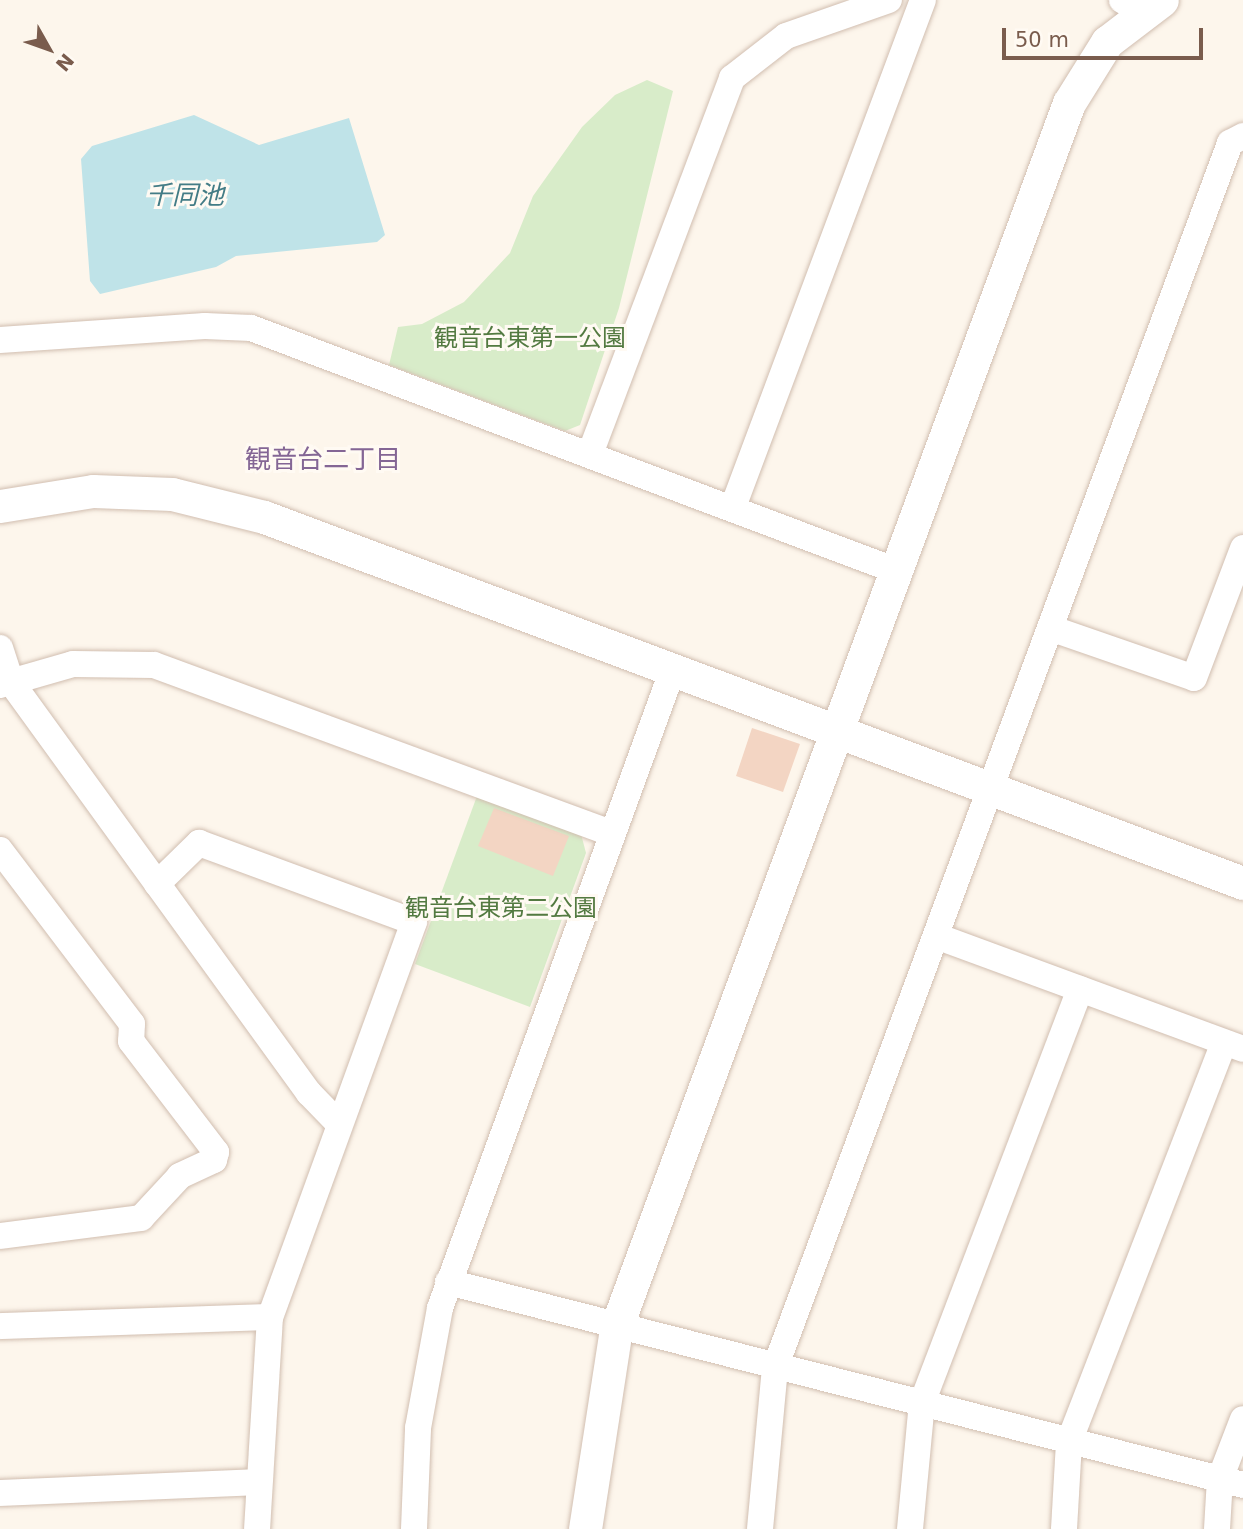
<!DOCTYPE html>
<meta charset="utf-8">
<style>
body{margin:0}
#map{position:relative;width:1243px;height:1529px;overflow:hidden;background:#fdf6ec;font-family:"DejaVu Sans","Noto Sans JP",sans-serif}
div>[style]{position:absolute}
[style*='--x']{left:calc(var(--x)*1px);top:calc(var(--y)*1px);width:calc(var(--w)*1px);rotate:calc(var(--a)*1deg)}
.green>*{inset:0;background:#d8ecc9}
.water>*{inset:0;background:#bfe3e8}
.building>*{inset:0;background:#f3d5c3}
.roads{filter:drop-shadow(0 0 2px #d1beb0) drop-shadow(0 0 2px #d1beb0)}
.minor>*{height:26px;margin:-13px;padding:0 13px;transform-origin:13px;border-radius:13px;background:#fff}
.tertiary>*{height:33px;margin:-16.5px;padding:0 16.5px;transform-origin:16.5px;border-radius:16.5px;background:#fff}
span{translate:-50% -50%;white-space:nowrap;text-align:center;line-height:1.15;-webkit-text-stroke:6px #fffaf3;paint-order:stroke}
.park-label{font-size:24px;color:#537a41}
.water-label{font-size:26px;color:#437c86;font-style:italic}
.neighbourhood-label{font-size:26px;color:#846695}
.north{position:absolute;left:14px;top:14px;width:70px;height:70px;-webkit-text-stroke:5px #fffaf3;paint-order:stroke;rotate:130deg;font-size:19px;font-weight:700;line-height:28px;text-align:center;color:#7a5c4d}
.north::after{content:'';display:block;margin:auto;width:24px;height:32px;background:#7a5c4d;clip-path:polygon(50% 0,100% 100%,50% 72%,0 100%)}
.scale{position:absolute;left:1002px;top:28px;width:201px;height:32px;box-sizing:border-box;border:4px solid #7a5c4d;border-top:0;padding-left:9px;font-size:21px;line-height:24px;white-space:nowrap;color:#7a5c4d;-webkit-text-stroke:5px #fffaf3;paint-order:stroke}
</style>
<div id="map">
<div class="green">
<i style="clip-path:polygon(647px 80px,673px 91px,619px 308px,580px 425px,565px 431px,389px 365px,398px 327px,422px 324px,464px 302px,510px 253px,533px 196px,582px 127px,615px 95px)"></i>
<i style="clip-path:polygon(477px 796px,581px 834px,586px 853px,530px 1007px,415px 964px)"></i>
</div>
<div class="water">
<i style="clip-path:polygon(194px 115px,259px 145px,349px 118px,385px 235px,377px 242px,236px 256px,216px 267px,100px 294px,90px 281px,81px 159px,92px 146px)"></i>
</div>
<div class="building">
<i style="clip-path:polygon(752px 728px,800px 744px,783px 792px,736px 776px)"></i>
<i style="clip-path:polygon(494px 808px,569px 836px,553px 876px,478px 846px)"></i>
</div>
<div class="roads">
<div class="minor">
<i style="--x:1122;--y:0;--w:22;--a:32"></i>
<i style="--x:0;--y:340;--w:205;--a:-3.9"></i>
<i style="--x:205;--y:326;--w:46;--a:2.5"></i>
<i style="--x:251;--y:328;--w:687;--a:20.62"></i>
<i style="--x:590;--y:454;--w:402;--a:-69.3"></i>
<i style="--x:732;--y:78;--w:68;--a:-37.9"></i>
<i style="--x:786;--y:36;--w:109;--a:-19.3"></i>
<i style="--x:733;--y:507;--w:541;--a:-69.46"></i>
<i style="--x:1050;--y:628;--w:152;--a:19.1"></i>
<i style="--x:1194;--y:678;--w:139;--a:-69.3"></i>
<i style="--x:0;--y:648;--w:36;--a:72"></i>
<i style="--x:11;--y:682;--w:508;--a:54.06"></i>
<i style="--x:309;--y:1093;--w:42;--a:46"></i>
<i style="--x:0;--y:685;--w:76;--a:-16"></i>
<i style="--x:73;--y:664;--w:81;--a:0.7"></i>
<i style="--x:154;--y:665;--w:486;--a:20.2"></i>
<i style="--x:0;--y:850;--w:218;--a:52.8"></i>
<i style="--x:132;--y:1024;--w:17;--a:93"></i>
<i style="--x:131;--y:1041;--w:140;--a:52.6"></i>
<i style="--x:216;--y:1152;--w:8;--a:104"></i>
<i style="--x:214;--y:1160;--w:38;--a:155"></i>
<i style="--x:180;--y:1176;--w:57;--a:132.9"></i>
<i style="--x:141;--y:1218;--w:142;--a:172.7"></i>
<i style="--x:157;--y:884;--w:59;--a:-44.3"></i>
<i style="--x:199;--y:843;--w:229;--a:20.2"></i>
<i style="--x:414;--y:922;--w:420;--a:110"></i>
<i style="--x:270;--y:1317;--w:212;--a:93.5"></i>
<i style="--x:936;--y:936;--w:327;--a:20.2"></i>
<i style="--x:448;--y:1282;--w:821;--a:14.32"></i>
<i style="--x:0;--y:1326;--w:270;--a:-1.9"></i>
<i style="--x:0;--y:1493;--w:259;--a:-2.4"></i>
<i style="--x:414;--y:1529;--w:101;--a:-87.7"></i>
<i style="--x:418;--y:1428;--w:122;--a:-79.6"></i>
<i style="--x:440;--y:1308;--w:680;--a:-69.97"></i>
<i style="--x:760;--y:1529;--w:162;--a:-84.7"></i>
<i style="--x:775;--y:1368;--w:1307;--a:-69.62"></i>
<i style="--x:1230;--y:143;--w:15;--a:-28"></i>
<i style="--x:910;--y:1529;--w:127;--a:-84.6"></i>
<i style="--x:922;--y:1403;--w:443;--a:-69.1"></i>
<i style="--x:1064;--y:1529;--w:87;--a:-86.7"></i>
<i style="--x:1069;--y:1442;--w:428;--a:-68.8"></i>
<i style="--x:1217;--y:1529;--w:50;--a:-86.6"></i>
<i style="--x:1220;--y:1479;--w:64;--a:-69"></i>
</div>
<div class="tertiary">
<i style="--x:0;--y:506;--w:94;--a:-9.2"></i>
<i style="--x:93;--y:491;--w:79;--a:2.2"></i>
<i style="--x:172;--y:494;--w:95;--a:14"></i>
<i style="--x:264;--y:517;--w:1045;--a:20.5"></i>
<i style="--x:585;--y:1529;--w:203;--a:-81.2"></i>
<i style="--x:616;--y:1328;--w:1306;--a:-69.71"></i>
<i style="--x:1069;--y:103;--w:72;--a:-58.1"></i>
<i style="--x:1107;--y:42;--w:69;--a:-37.4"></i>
</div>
</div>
<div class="park-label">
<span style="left:530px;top:339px">観音台東第一公園</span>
<span style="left:501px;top:909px">観音台東第二公園</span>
</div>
<div class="water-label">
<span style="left:185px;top:196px">千同池</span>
</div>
<div class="neighbourhood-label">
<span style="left:323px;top:460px">観音台二丁目</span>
</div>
<div class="north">N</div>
<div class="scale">50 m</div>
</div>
